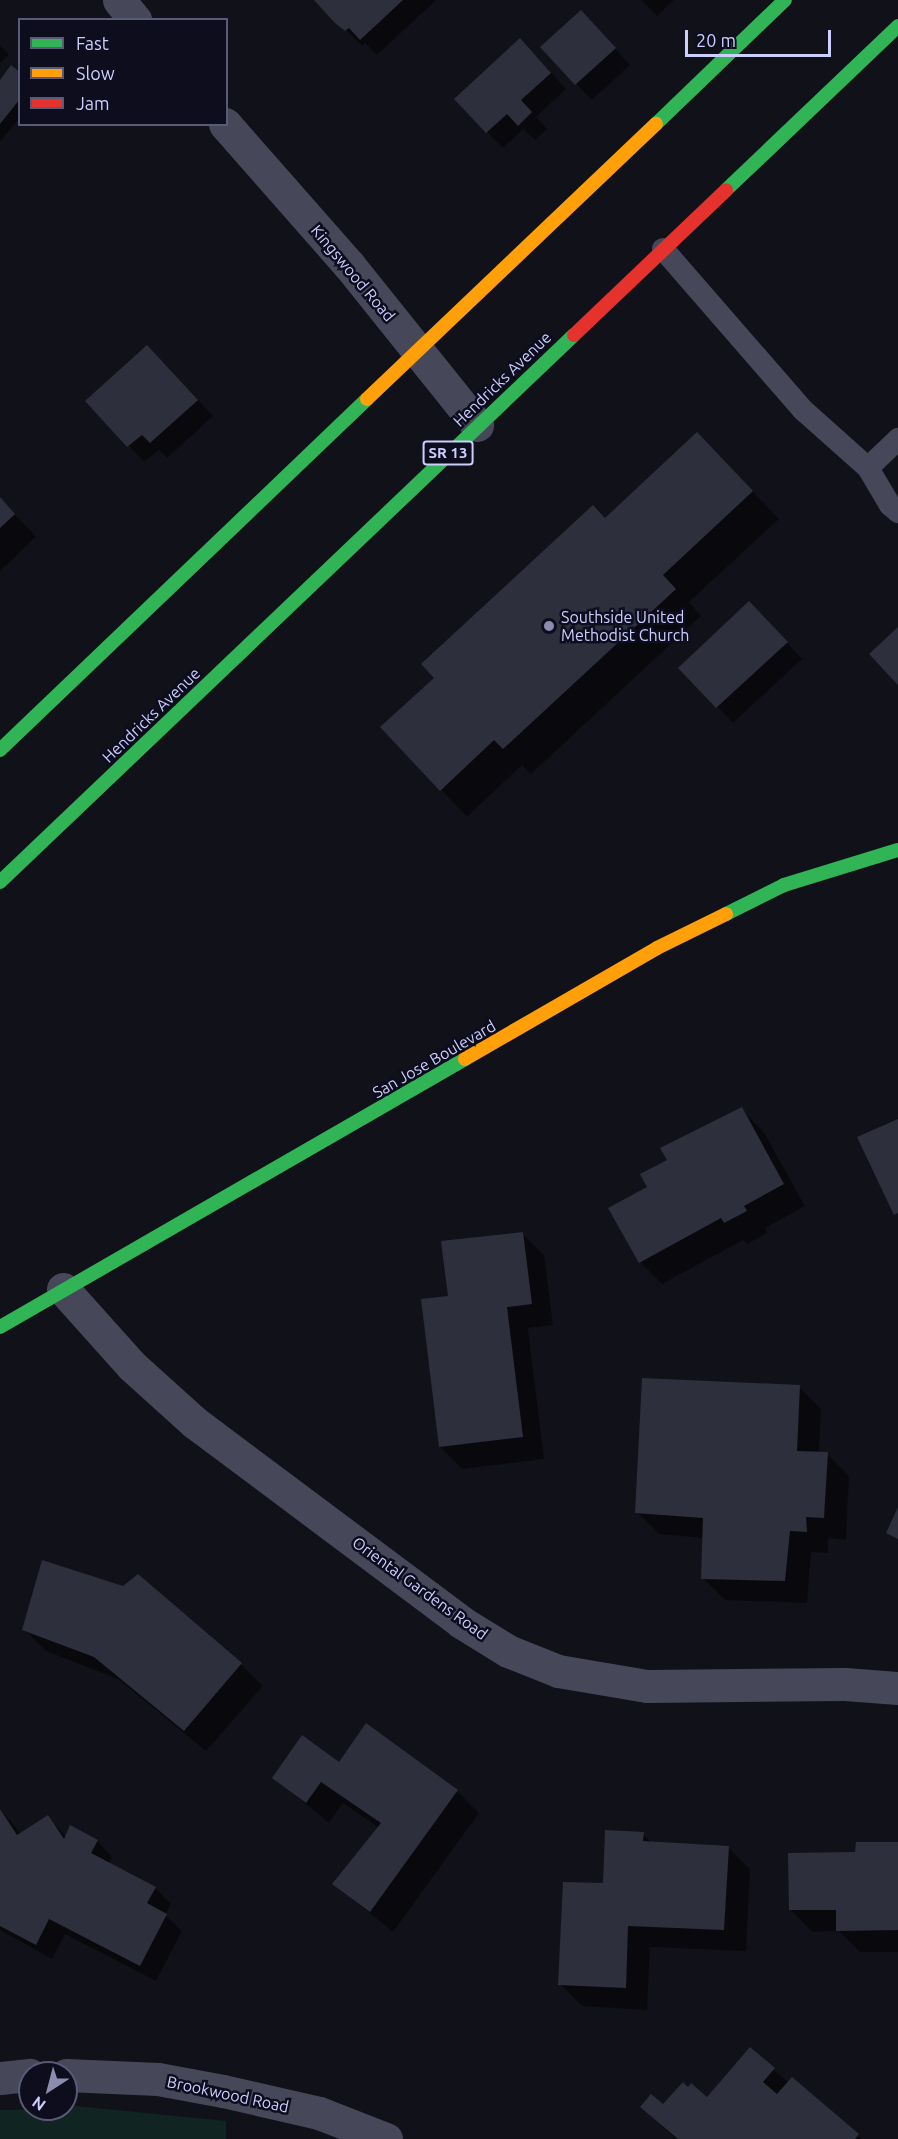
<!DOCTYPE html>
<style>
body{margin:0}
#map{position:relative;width:898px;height:2139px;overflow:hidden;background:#11111a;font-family:Ubuntu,sans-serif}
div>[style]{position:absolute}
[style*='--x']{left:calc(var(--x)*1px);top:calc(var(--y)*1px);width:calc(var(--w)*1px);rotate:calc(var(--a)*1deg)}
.green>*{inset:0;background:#102421}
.shadow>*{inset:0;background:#0007}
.building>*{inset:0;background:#2e2f3c}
.lane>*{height:22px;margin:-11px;padding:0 11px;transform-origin:11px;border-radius:11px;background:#46485a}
.street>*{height:33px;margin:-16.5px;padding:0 16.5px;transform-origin:16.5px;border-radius:16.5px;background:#46485a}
.fast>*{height:14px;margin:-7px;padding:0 7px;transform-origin:7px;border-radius:7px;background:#30b455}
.slow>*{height:14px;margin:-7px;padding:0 7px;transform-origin:7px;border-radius:7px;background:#ff9f0a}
.jam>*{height:14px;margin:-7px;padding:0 7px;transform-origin:7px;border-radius:7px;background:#e5322d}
.dots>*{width:16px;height:16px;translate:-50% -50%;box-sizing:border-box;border:3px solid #0d0d1e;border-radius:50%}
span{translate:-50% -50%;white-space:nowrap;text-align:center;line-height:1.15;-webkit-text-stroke:5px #0d0d1e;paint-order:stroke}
.shield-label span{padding:2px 4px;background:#0d0d1e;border:2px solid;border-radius:4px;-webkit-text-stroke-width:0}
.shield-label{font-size:15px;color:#cccefd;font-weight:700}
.street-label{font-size:16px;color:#cccefd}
.poi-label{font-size:16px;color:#cccefd}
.left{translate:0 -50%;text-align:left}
.legend{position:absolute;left:18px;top:18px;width:210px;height:108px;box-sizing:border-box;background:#0d0d1e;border:2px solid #595a77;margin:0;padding:8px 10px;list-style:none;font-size:18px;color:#cccefd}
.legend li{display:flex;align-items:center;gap:12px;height:30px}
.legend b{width:30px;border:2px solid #595a77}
.north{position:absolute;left:18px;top:2061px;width:60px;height:60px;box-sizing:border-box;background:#0d0d1e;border:2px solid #595a77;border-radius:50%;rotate:216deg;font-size:16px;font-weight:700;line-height:24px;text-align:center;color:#cccefd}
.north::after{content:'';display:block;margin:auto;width:21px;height:27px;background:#8b8cae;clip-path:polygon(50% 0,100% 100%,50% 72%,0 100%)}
.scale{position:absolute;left:685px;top:30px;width:146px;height:27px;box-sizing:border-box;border:3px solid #cccefd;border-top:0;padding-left:8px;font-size:18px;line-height:21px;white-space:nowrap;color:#cccefd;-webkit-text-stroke:4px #0d0d1e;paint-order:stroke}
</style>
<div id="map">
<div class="green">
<i style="clip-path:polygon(66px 2105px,226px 2121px,226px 2139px,0 2139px,0 2110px,66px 2109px)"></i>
</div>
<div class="shadow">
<i style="clip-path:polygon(316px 0,436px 0,377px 55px,365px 43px,362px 46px)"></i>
<i style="clip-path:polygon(641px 0,674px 0,657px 16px)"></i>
<i style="clip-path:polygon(596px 28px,630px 65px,592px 100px,576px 84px)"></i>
<i style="clip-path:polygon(0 45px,9px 55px,0 63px)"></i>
<i style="clip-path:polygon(536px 56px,566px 89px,536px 117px,547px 129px,535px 140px,523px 129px,503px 148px,487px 132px)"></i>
<i style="clip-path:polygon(20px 74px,20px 117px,0 142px,0 82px)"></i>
<i style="clip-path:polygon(163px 362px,213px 416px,167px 458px,159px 450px,144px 462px,88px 401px)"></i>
<i style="clip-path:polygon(723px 460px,779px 519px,689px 602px,701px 616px,531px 774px,522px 765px,467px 817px,383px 728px,605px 519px)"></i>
<i style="clip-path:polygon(0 498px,36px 537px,0 571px)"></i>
<i style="clip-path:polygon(765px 619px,802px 659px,733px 723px,680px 668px)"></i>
<i style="clip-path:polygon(741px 1109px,763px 1131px,805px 1206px,765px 1228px,767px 1233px,747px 1244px,743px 1240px,662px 1284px,640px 1262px,649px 1187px,669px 1160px,662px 1149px)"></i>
<i style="clip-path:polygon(522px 1233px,544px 1255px,553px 1325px,528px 1328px,544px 1459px,462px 1469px,440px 1447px,450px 1297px)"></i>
<i style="clip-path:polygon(799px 1387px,821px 1409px,819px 1453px,827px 1454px,849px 1476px,846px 1540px,828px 1538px,828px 1553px,811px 1552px,807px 1603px,725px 1600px,703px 1578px,704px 1538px,659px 1534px,637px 1512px)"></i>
<i style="clip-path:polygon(24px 1629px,241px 1664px,263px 1686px,206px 1751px,118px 1679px,46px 1651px)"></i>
<i style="clip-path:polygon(367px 1725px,457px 1791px,479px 1813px,393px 1932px,334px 1884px,379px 1828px,343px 1803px,329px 1823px,274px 1778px,339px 1764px)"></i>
<i style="clip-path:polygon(0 1809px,21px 1834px,48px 1817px,66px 1837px,97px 1841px,112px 1857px,109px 1864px,155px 1888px,171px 1904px,165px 1915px,182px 1931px,156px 1981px,65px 1934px,52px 1959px,0 1930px)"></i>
<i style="clip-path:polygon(643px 1834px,652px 1843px,728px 1847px,750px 1869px,746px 1951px,650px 1947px,647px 2010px,582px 2006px,560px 1984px,604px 1885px)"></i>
<i style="clip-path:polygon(898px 1843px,898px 1952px,860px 1952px,839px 1931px,812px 1932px,790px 1909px,857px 1854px)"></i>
<i style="clip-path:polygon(750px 2049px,789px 2083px,792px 2079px,862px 2139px,676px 2139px,642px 2107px,707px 2099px)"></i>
</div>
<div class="building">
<i style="clip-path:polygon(314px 0,403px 0,360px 40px,349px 28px,345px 31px,334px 22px)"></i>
<i style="clip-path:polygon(581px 10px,616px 48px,575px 85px,540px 47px)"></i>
<i style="clip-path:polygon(520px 38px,551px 73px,521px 100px,532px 112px,518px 126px,507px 114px,486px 133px,454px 99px)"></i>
<i style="clip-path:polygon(11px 65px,20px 72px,20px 99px,0 124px,0 80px)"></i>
<i style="clip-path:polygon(147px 345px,198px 400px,150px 443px,142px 435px,127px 447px,85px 401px)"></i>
<i style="clip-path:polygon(697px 432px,753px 491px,663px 575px,676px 589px,503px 749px,494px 740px,440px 791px,380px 727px,434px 678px,421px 664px,593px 505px,605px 518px)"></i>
<i style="clip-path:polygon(0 497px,15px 514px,0 528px)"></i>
<i style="clip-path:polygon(749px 601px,788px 642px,716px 708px,678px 668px)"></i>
<i style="clip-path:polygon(898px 627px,898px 685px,869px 654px)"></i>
<i style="clip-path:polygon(742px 1107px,784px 1184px,744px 1206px,747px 1211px,724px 1223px,721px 1218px,639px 1263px,608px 1208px,647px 1187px,640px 1174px,667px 1160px,660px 1148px)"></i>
<i style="clip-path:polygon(898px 1119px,898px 1213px,894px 1215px,857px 1137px)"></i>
<i style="clip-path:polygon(523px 1232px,532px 1304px,507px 1307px,523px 1437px,439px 1447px,421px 1299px,448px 1296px,441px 1241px)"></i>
<i style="clip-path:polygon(642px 1378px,800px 1385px,797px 1451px,828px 1452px,824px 1518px,806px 1517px,807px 1532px,790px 1531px,785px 1581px,701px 1579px,703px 1518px,635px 1513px)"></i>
<i style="clip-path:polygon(898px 1507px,898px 1539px,886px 1533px)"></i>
<i style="clip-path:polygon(42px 1560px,123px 1586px,138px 1574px,242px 1663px,184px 1731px,94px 1657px,22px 1630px)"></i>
<i style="clip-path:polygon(366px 1723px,458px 1790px,370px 1912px,332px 1884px,381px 1823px,321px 1782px,306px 1803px,272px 1778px,302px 1735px,339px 1762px)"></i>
<i style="clip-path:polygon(0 1809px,17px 1835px,48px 1815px,64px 1839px,70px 1825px,98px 1840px,91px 1853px,156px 1887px,147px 1903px,167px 1914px,140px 1966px,49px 1919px,36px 1945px,0 1926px)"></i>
<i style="clip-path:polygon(605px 1830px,644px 1832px,643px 1841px,729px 1846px,724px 1930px,628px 1926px,626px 1988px,558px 1985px,563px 1882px,603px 1883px)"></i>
<i style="clip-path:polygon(856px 1842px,898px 1842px,898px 1930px,836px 1931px,836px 1910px,789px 1910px,788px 1853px,855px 1852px)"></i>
<i style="clip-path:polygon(750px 2047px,775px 2068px,763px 2082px,777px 2094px,792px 2077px,859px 2134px,855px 2139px,678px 2139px,640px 2107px,651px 2094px,663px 2104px,683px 2082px,688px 2087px,691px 2083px,707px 2097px)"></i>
</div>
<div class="lane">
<i style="--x:663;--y:249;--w:213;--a:49"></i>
<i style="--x:803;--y:410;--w:87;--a:41.7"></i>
<i style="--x:868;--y:468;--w:42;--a:-44"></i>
<i style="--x:868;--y:468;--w:43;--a:59.3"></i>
<i style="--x:890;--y:505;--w:11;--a:41"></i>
</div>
<div class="street">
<i style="--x:119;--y:0;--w:26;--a:51"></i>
<i style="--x:225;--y:124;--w:188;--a:48.7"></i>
<i style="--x:349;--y:265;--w:205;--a:51.3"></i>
<i style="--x:63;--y:1289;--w:103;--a:48.1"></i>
<i style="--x:132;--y:1366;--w:84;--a:42.1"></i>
<i style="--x:194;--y:1422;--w:334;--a:36.8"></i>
<i style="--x:461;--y:1622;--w:55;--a:31.7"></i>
<i style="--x:508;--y:1651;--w:54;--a:21.8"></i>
<i style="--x:558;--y:1671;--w:90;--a:9.6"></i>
<i style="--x:647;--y:1686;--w:198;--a:-0.6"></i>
<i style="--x:845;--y:1684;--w:53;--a:4.3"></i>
<i style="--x:66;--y:2075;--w:92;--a:2.5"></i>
<i style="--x:158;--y:2079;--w:66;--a:10.5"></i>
<i style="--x:223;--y:2091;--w:98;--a:12.9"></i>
<i style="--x:319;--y:2113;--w:72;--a:21.2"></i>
<i style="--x:0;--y:2078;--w:30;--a:-6"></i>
</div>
<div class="fast">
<i style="--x:656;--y:124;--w:179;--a:-43.9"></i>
<i style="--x:726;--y:190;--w:238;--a:-43.6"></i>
<i style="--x:0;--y:750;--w:508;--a:-43.72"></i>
<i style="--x:0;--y:882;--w:793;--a:-43.62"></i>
<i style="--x:726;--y:914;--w:65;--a:-26.6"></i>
<i style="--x:784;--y:885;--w:119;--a:-17.1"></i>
<i style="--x:0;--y:1327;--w:537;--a:-29.96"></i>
</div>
<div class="slow">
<i style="--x:367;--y:399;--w:399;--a:-43.6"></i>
<i style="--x:465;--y:1059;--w:222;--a:-30"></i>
<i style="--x:657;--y:948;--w:77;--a:-26.2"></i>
</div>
<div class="jam">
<i style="--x:574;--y:335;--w:210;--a:-43.6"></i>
</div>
<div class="dots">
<i style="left:549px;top:626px;background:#8b8cae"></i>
</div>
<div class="shield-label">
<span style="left:448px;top:453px">SR 13</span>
</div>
<div class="street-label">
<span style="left:353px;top:273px;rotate:50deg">Kingswood Road</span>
<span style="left:502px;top:379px;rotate:-44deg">Hendricks Avenue</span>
<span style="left:151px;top:715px;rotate:-44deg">Hendricks Avenue</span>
<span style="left:434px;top:1059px;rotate:-30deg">San Jose Boulevard</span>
<span style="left:420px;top:1588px;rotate:36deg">Oriental Gardens Road</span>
<span style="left:228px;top:2094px;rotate:12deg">Brookwood Road</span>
</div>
<div class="poi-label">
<span class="left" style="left:561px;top:626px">Southside United<br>Methodist Church</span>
</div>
<ul class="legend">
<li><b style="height:8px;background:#30b455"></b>Fast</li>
<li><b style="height:8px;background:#ff9f0a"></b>Slow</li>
<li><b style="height:8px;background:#e5322d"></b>Jam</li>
</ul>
<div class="north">N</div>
<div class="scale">20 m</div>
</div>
